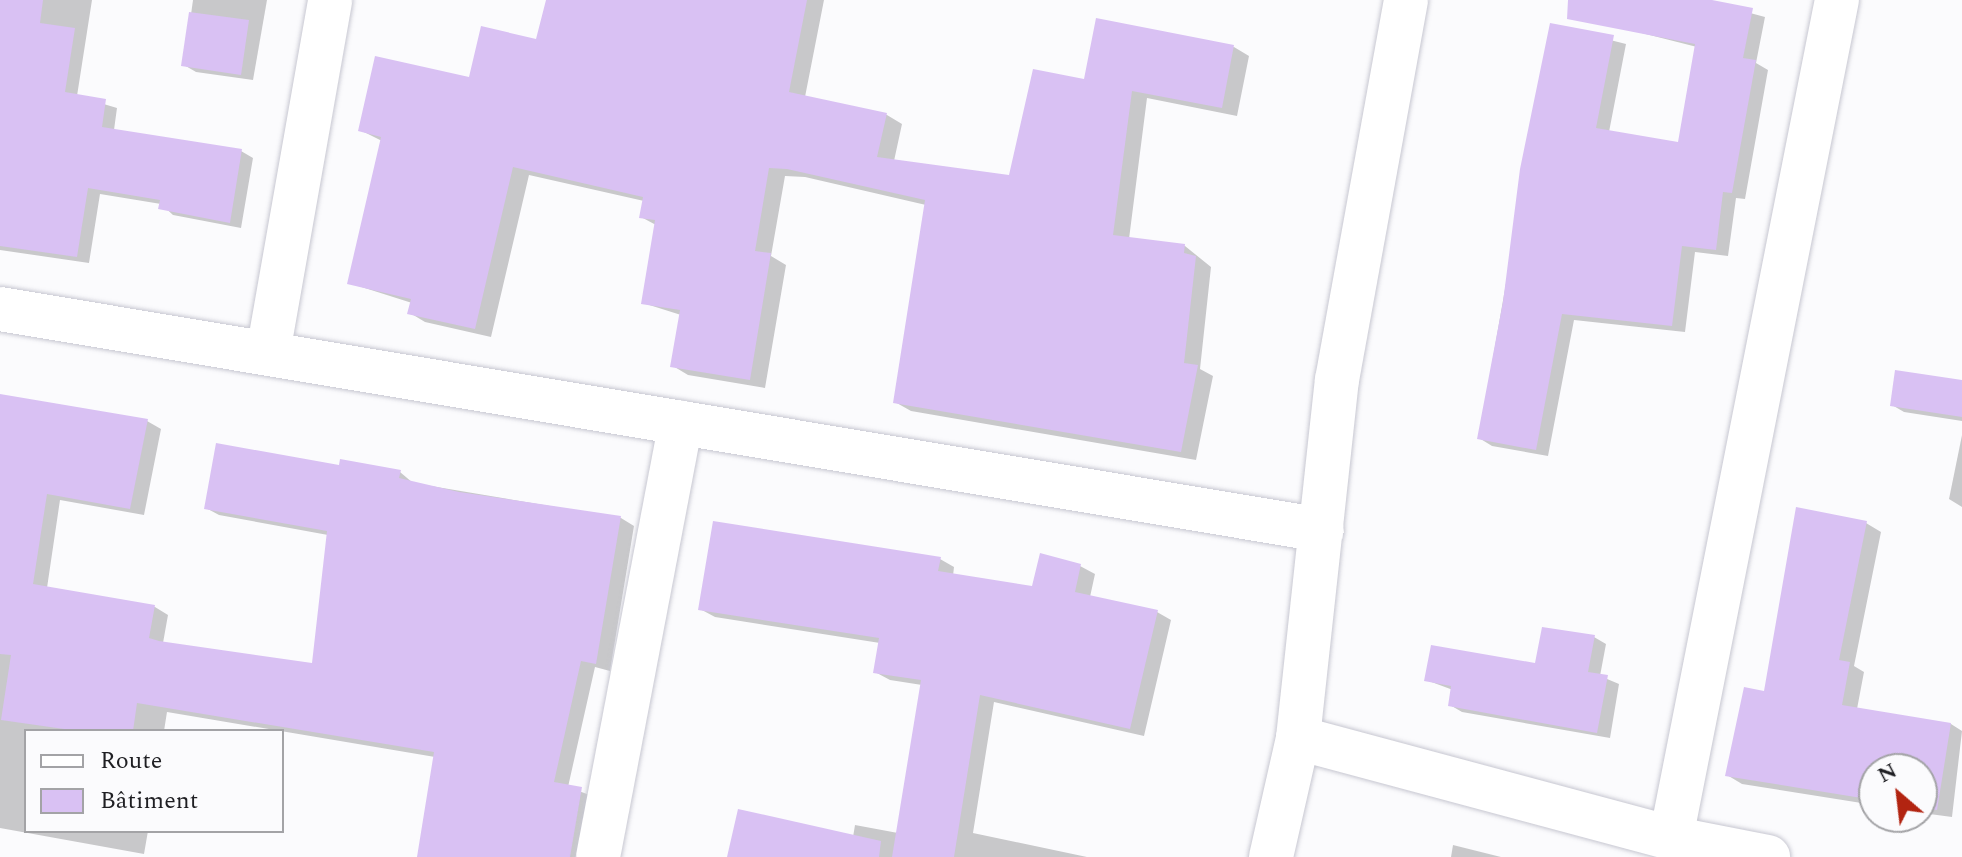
<!DOCTYPE html>
<meta charset="utf-8">
<style>
body{margin:0}
#map{position:relative;width:1962px;height:857px;overflow:hidden;background:#fbfbfd;font-family:Spectral,serif}
div>[style]{position:absolute}
[style*='--x']{left:calc(var(--x)*1px);top:calc(var(--y)*1px);width:calc(var(--w)*1px);rotate:calc(var(--a)*1deg)}
.shadow>*{inset:0;background:#0003}
.building>*{inset:0;background:#d9c1f3}
.roads{filter:drop-shadow(0 0 2px #c7c7d1) drop-shadow(0 0 2px #c7c7d1)}
.minor>*{height:44px;margin:-22px;padding:0 22px;transform-origin:22px;border-radius:22px;background:#fff}
span{translate:-50% -50%;white-space:nowrap;text-align:center;line-height:1.15;-webkit-text-stroke:8px #fbfbfd;paint-order:stroke}
.legend{position:absolute;left:24px;top:729px;width:260px;height:104px;box-sizing:border-box;background:#fbfbfd;border:2px solid #a3a3a6;margin:0;padding:10px 14px;list-style:none;font-size:24px;color:#1f1f23}
.legend li{display:flex;align-items:center;gap:16px;height:40px}
.legend b{width:40px;border:2px solid #a3a3a6}
.north{position:absolute;left:1858px;top:753px;width:80px;height:80px;box-sizing:border-box;background:#fbfbfd;border:2px solid #a3a3a6;border-radius:50%;rotate:332deg;font-size:22px;font-weight:700;line-height:32px;text-align:center;color:#1f1f23}
.north::after{content:'';display:block;margin:auto;width:28px;height:36px;background:#b22411;clip-path:polygon(50% 0,100% 100%,50% 72%,0 100%)}
</style>
<div id="map">
<div class="shadow">
<i style="clip-path:polygon(0 0,92px 0,77px 96px,117px 108px,114px 130px,241px 151px,253px 158px,241px 228px,173px 215px,161px 204px,100px 194px,89px 263px,0 250px)"></i>
<i style="clip-path:polygon(193px 0,267px 0,253px 80px,196px 72px,184px 65px)"></i>
<i style="clip-path:polygon(548px 0,824px 0,805px 97px,887px 115px,902px 124px,894px 161px,1010px 178px,1085px 82px,1234px 47px,1249px 56px,1237px 116px,1147px 98px,1129px 239px,1185px 246px,1211px 267px,1200px 369px,1213px 376px,1196px 460px,911px 411px,895px 402px,926px 205px,805px 177px,785px 176px,771px 256px,786px 265px,765px 388px,688px 375px,673px 366px,681px 315px,643px 303px,656px 225px,641px 217px,644px 201px,529px 175px,491px 337px,425px 322px,410px 313px,412px 303px,349px 283px,382px 141px,360px 130px,470px 80px,538px 41px)"></i>
<i style="clip-path:polygon(1632px 0,1702px 0,1765px 17px,1756px 63px,1768px 70px,1745px 199px,1736px 198px,1728px 256px,1695px 252px,1685px 332px,1574px 320px,1548px 456px,1492px 446px,1479px 438px,1551px 25px,1626px 44px,1609px 132px,1680px 144px,1697px 47px,1626px 29px)"></i>
<i style="clip-path:polygon(1962px 382px,1962px 421px,1904px 412px,1892px 405px)"></i>
<i style="clip-path:polygon(0 396px,147px 421px,161px 429px,144px 515px,60px 500px,47px 588px,155px 607px,168px 615px,163px 643px,314px 665px,328px 535px,219px 515px,206px 508px,341px 467px,400px 472px,413px 483px,621px 518px,634px 526px,610px 671px,595px 667px,568px 787px,595px 797px,585px 857px,419px 857px,435px 757px,167px 712px,164px 731px,26px 731px,26px 831px,148px 831px,144px 854px,0 828px)"></i>
<i style="clip-path:polygon(1962px 435px,1962px 507px,1949px 499px)"></i>
<i style="clip-path:polygon(1866px 523px,1881px 532px,1854px 666px,1864px 672px,1857px 709px,1951px 724px,1962px 731px,1952px 817px,1922px 813px,1922px 769px,1874px 769px,1874px 805px,1742px 784px,1727px 775px,1766px 693px)"></i>
<i style="clip-path:polygon(940px 559px,954px 567px,953px 576px,1034px 588px,1080px 566px,1095px 574px,1090px 597px,1157px 612px,1171px 620px,1144px 736px,994px 702px,973px 833px,1087px 857px,729px 857px,853px 837px,855px 825px,898px 833px,922px 685px,890px 680px,875px 672px,880px 643px,715px 617px,700px 609px)"></i>
<i style="clip-path:polygon(1594px 637px,1606px 644px,1600px 676px,1619px 684px,1610px 738px,1462px 712px,1450px 705px,1453px 690px,1426px 680px,1537px 665px)"></i>
<i style="clip-path:polygon(1453px 845px,1501px 857px,1451px 857px)"></i>
</div>
<div class="building">
<i style="clip-path:polygon(0 0,43px 0,40px 23px,75px 28px,65px 92px,106px 99px,102px 127px,242px 149px,230px 223px,158px 209px,160px 200px,88px 188px,77px 257px,0 246px)"></i>
<i style="clip-path:polygon(546px 0,807px 0,789px 92px,887px 113px,877px 157px,1009px 175px,1033px 69px,1084px 79px,1096px 18px,1234px 45px,1222px 108px,1132px 91px,1113px 235px,1185px 244px,1184px 253px,1196px 256px,1184px 363px,1198px 365px,1181px 452px,893px 403px,925px 200px,787px 169px,769px 168px,755px 251px,771px 253px,750px 380px,670px 367px,680px 310px,641px 304px,655px 220px,639px 218px,643px 197px,513px 167px,475px 329px,407px 314px,411px 299px,347px 284px,381px 137px,358px 131px,375px 56px,469px 77px,481px 26px,536px 39px)"></i>
<i style="clip-path:polygon(1568px 0,1712px 0,1753px 8px,1743px 58px,1756px 60px,1732px 193px,1723px 192px,1716px 250px,1682px 246px,1672px 326px,1562px 314px,1536px 450px,1477px 439px,1503px 302px,1520px 169px,1550px 23px,1614px 35px,1596px 128px,1678px 142px,1695px 44px,1567px 19px)"></i>
<i style="clip-path:polygon(189px 12px,249px 20px,241px 75px,181px 66px)"></i>
<i style="clip-path:polygon(1895px 370px,1962px 380px,1962px 417px,1890px 406px)"></i>
<i style="clip-path:polygon(0 394px,148px 419px,130px 509px,47px 494px,33px 584px,155px 605px,149px 638px,159px 641px,312px 663px,327px 531px,204px 509px,216px 443px,339px 465px,340px 459px,401px 470px,399px 478px,459px 492px,621px 516px,596px 664px,581px 661px,554px 782px,582px 787px,570px 857px,417px 857px,434px 752px,137px 703px,133px 731px,78px 731px,1px 720px,11px 655px,0 654px)"></i>
<i style="clip-path:polygon(1796px 507px,1867px 521px,1839px 660px,1850px 662px,1842px 705px,1951px 723px,1937px 810px,1922px 808px,1922px 769px,1874px 769px,1874px 800px,1725px 776px,1744px 687px,1764px 691px)"></i>
<i style="clip-path:polygon(713px 521px,941px 557px,938px 571px,1032px 586px,1040px 553px,1081px 564px,1075px 592px,1158px 610px,1130px 729px,980px 695px,954px 857px,892px 857px,921px 680px,873px 673px,879px 638px,698px 610px)"></i>
<i style="clip-path:polygon(1542px 627px,1595px 635px,1588px 672px,1608px 675px,1597px 733px,1448px 706px,1451px 686px,1424px 681px,1431px 645px,1535px 663px)"></i>
<i style="clip-path:polygon(738px 809px,881px 841px,879px 857px,727px 857px)"></i>
</div>
<div class="roads">
<div class="minor">
<i style="--x:0;--y:309;--w:1340;--a:9.49"></i>
<i style="--x:268;--y:353;--w:358;--a:-80"></i>
<i style="--x:1298;--y:738;--w:386;--a:15"></i>
<i style="--x:1671;--y:838;--w:99;--a:11.1"></i>
<i style="--x:1671;--y:838;--w:854;--a:-78.8"></i>
<i style="--x:598;--y:857;--w:442;--a:-79.2"></i>
<i style="--x:1271;--y:857;--w:122;--a:-77.2"></i>
<i style="--x:1298;--y:738;--w:360;--a:-83.8"></i>
<i style="--x:1337;--y:380;--w:386;--a:-79.7"></i>
</div>
</div>
<ul class="legend">
<li><b style="height:10px;background:#fff"></b>Route</li>
<li><b style="height:22px;background:#d9c1f3"></b>Bâtiment</li>
</ul>
<div class="north">N</div>
</div>
